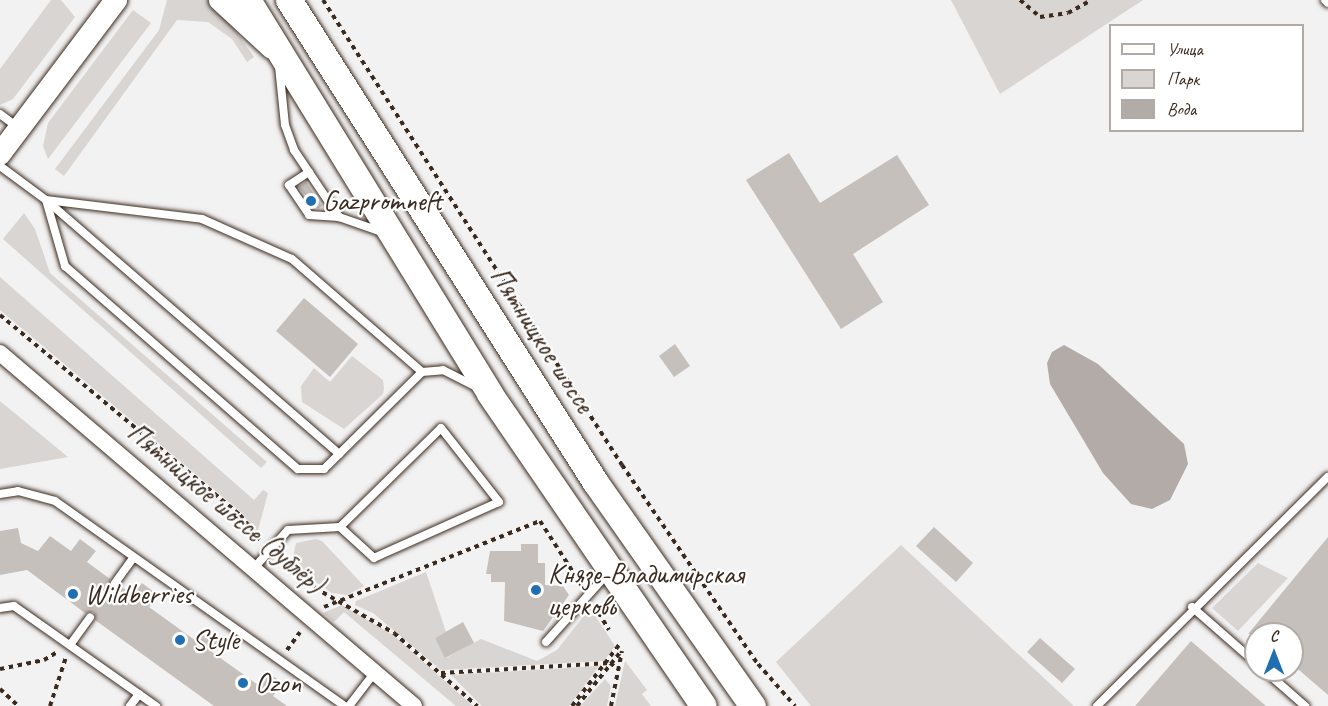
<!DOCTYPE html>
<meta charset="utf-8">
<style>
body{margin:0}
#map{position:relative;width:1328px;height:706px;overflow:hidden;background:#f3f2f2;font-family:Caveat,sans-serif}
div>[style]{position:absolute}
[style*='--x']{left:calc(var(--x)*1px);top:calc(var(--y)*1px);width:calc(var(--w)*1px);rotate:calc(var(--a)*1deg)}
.green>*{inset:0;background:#d8d5d2}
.water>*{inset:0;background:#b2aba7}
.building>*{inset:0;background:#c6c0bd}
.path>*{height:4px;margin-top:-2px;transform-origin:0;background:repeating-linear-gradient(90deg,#3b2a1e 0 4.5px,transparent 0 9px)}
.roads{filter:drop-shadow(0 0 2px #3b2a1e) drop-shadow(0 0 2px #3b2a1e)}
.lane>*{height:8px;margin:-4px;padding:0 4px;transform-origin:4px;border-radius:4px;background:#fff}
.street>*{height:16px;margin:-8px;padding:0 8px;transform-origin:8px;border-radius:8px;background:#fff}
.secondary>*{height:22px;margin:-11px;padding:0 11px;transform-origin:11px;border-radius:11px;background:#fff}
.primary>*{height:26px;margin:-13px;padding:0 13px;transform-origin:13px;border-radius:13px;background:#fff}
.dots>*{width:16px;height:16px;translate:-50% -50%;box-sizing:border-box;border:3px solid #fff;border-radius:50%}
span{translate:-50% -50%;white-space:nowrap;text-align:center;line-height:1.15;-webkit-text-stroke:4.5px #fff;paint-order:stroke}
.poi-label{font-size:28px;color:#3b2a1e}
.left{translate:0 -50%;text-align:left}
.street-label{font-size:28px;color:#3b2a1e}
.legend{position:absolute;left:1109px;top:24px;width:195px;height:108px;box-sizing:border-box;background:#fff;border:2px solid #b1aaa5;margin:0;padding:8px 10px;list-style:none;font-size:18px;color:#3b2a1e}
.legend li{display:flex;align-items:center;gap:12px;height:30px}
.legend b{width:30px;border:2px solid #b1aaa5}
.north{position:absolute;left:1244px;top:622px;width:60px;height:60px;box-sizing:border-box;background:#fff;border:2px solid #b1aaa5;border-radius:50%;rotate:0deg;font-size:16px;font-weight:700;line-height:24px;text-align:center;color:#3b2a1e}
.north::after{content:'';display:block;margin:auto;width:21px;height:27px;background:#1f6fb2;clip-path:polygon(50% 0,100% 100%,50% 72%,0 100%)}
</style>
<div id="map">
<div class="green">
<i style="clip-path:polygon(51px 0,61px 0,75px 17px,13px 99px,0 105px,0 69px)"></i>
<i style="clip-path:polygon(167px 0,214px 0,254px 57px,247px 62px,232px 39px,208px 22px,177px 20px,64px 176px,55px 169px,159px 30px)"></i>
<i style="clip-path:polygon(951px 0,1143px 0,1000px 94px)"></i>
<i style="clip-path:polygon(133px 10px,151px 23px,48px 159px,43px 146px,48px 123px)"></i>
<i style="clip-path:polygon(24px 213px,35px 229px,50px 273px,267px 462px,261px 468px,3px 239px)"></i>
<i style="clip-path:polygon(0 277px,254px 500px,263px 490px,268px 493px,257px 534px,242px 513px,0 310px)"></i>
<i style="clip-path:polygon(352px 356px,383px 380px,384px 388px,383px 394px,344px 429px,302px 402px,301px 386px,314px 368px,330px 382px)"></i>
<i style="clip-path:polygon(0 401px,68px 457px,0 469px)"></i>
<i style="clip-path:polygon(316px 539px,322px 541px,364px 586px,347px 595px,332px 593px,291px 565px,296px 543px)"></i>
<i style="clip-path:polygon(901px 545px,1074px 706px,811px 706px,776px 662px)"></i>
<i style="clip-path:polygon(1258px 563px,1288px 578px,1238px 631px,1212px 608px)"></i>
<i style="clip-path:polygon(426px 572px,446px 632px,435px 638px,446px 658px,481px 639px,537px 661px,557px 650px,590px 608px,615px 646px,604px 661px,441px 670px,373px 613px,355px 605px,356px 601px)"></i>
<i style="clip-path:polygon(342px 605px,393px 635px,473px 706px,456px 706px,344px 612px,334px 622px,323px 613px)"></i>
<i style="clip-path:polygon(625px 661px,647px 690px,642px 694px,651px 706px,615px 706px)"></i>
<i style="clip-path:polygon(599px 666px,569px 706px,482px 706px,451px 675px)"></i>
<i style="clip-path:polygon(605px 679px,611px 686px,607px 706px,580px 706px)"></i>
</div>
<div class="water">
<i style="clip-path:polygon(1064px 345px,1098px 364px,1184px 444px,1188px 464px,1170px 500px,1152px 509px,1131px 504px,1103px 473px,1050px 384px,1047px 363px,1052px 352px)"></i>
</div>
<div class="building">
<i style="clip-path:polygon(789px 153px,820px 203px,897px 155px,929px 205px,853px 254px,883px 302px,841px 329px,746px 180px)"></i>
<i style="clip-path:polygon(306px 182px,322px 206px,318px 209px,298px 187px)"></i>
<i style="clip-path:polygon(304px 298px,358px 344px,330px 377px,276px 331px)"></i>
<i style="clip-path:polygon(675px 344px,690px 366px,674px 377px,659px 356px)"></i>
<i style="clip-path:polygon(934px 527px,973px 563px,956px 582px,916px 546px)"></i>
<i style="clip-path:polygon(18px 528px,21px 543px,38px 551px,50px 536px,71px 551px,80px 539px,96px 551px,87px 562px,110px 579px,111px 588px,120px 586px,133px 595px,142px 583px,158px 595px,149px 607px,196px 641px,206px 628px,221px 639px,212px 652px,258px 685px,267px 672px,283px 683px,273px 696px,287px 706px,214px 706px,95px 620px,94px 612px,85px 613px,27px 570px,0 575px,0 531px)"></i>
<i style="clip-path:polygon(1328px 537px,1328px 695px,1292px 664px,1292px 634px,1248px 634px)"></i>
<i style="clip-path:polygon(521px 544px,538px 544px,538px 563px,545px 563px,545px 585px,563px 586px,569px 595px,543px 631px,504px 621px,505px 582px,491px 582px,491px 574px,486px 574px,490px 551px,521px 551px)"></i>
<i style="clip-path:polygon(463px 622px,474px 643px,445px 658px,435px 638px)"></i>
<i style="clip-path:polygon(1040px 638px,1075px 669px,1062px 683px,1027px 652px)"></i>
<i style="clip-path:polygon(1191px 641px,1266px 706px,1135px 706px)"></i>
</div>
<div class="path">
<i style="--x:323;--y:0;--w:553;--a:57.26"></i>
<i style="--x:622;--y:465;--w:241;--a:55.7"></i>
<i style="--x:758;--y:664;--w:56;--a:48.6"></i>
<i style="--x:1020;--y:0;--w:26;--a:40"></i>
<i style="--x:1040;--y:17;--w:28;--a:-8"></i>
<i style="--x:1068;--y:13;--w:26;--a:-29"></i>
<i style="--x:0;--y:315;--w:312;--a:39.8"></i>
<i style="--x:240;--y:515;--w:33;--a:51"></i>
<i style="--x:279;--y:559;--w:46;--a:38.9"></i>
<i style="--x:315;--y:588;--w:91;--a:29.7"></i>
<i style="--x:394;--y:633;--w:111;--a:41.3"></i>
<i style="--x:594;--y:605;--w:29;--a:59"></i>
<i style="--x:324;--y:607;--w:232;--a:-21.7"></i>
<i style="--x:540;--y:521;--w:77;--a:57.1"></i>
<i style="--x:287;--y:650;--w:22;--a:-54"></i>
<i style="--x:0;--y:669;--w:45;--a:-11.6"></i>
<i style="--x:44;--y:660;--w:17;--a:-31"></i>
<i style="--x:441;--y:673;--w:169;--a:-3.4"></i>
<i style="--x:610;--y:663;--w:10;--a:37"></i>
<i style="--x:0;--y:689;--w:25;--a:43"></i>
<i style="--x:50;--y:706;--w:52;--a:-71.9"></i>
<i style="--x:572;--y:706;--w:77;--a:-52.4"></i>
<i style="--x:577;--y:706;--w:72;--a:-51.2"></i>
<i style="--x:611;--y:706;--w:56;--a:-78.7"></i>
</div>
<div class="roads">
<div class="lane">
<i style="--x:1325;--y:0;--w:4;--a:45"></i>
<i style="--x:279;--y:66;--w:59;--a:84.2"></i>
<i style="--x:285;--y:125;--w:27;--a:70"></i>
<i style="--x:294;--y:150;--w:81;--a:56.1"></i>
<i style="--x:339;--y:217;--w:46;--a:19.2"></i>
<i style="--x:0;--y:114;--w:21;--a:37"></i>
<i style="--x:0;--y:166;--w:57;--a:36.5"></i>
<i style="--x:46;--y:200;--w:69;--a:73.9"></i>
<i style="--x:65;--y:266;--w:309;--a:41.1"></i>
<i style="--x:298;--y:469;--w:26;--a:0"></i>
<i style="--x:324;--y:469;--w:138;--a:-44.7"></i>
<i style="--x:422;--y:372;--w:21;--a:-5"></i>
<i style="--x:443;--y:370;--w:37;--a:27"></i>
<i style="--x:309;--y:172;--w:24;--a:147"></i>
<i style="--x:289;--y:185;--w:36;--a:56"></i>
<i style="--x:309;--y:215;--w:30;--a:4"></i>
<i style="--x:46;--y:200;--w:157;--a:6.9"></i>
<i style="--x:202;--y:219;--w:98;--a:24"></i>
<i style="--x:292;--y:259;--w:172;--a:41"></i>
<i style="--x:46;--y:200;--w:388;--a:40.9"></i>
<i style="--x:0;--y:494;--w:18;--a:-9"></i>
<i style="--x:18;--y:491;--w:38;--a:15"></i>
<i style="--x:55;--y:501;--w:354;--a:35.3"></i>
<i style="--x:254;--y:568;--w:51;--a:-48.2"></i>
<i style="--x:288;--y:530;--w:52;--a:-3.3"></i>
<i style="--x:340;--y:527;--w:141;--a:-44.4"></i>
<i style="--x:441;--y:428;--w:94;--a:51.9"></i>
<i style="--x:499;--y:502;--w:137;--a:155.9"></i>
<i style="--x:374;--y:558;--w:46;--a:-137.6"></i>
<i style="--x:115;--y:583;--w:31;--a:-54"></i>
<i style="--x:1192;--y:607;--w:85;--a:41.2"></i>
<i style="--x:0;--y:608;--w:14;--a:-8"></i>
<i style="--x:14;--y:606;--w:174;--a:35.2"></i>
<i style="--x:546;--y:642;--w:93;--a:-48.1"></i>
<i style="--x:70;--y:645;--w:34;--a:-54"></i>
<i style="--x:1264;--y:670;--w:55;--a:41.3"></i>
<i style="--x:130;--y:706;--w:15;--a:-53"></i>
<i style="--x:349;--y:706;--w:43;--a:-52.6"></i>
<i style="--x:1097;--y:706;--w:325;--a:-44.8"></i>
</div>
<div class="street">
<i style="--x:0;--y:353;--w:544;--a:40.45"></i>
</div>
<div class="secondary">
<i style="--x:220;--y:0;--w:71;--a:42.7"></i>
<i style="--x:0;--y:154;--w:193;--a:-53"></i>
</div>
<div class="primary">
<i style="--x:248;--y:0;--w:462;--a:58.4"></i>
<i style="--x:490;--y:394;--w:378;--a:55.6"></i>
<i style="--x:289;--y:0;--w:572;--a:57.56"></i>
<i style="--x:596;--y:483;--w:273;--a:54.9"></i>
</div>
</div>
<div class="dots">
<i style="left:311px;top:201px;background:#1f6fb2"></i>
<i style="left:536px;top:590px;background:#1f6fb2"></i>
<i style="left:73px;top:594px;background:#1f6fb2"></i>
<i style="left:180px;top:640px;background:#1f6fb2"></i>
<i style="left:243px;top:683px;background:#1f6fb2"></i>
</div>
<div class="poi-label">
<span class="left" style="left:323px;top:201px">Gazpromneft</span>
<span class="left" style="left:548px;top:590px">Князе-Владимирская<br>церковь</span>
<span class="left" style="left:85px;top:594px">Wildberries</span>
<span class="left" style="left:192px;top:640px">Style</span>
<span class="left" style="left:255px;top:683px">Ozon</span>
</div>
<div class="street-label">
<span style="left:542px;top:340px;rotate:57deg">Пятницкое шоссе</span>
<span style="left:226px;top:508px;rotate:40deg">Пятницкое шоссе (дублёр)</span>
</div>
<ul class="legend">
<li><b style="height:8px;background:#fff"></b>Улица</li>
<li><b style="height:16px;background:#d8d5d2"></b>Парк</li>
<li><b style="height:16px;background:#b2aba7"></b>Вода</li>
</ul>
<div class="north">С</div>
</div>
